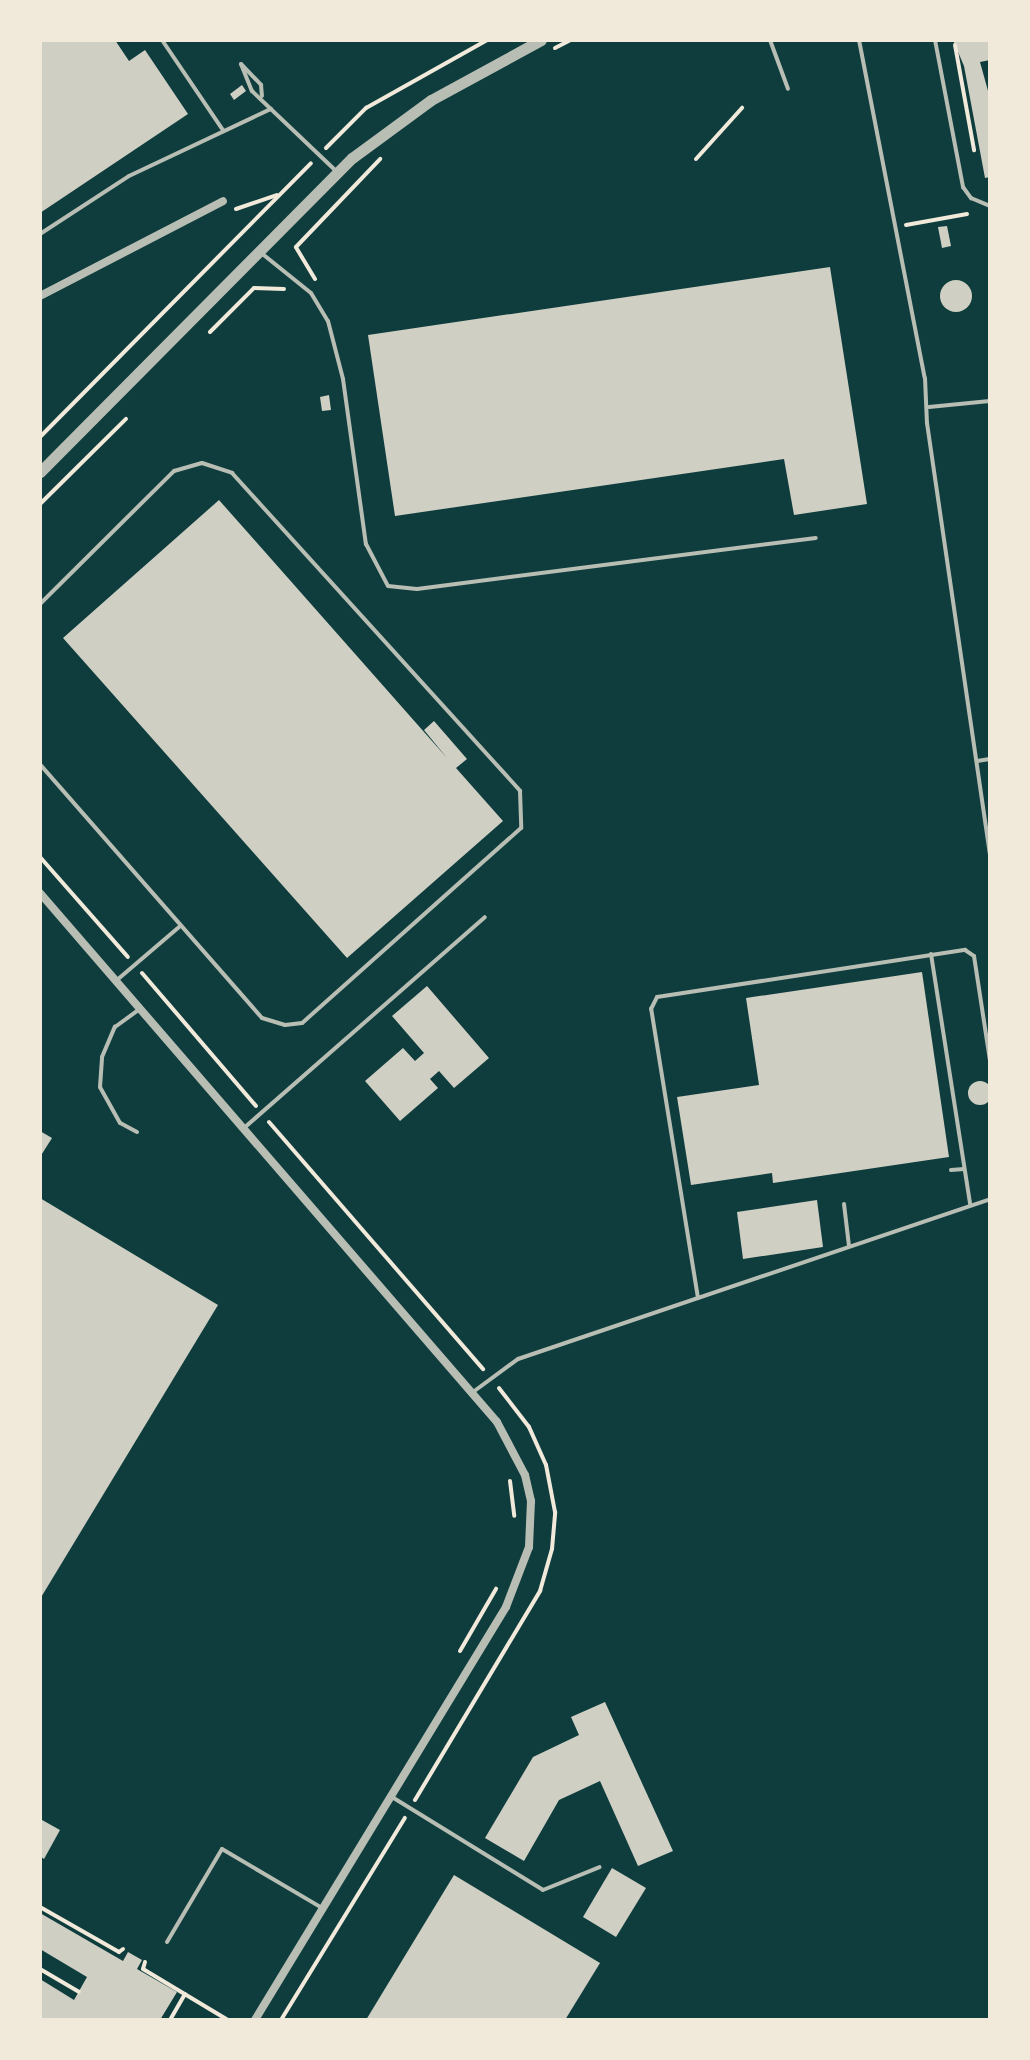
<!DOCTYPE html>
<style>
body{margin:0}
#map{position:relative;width:1030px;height:2060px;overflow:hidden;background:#0f3d3e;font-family:Signika,sans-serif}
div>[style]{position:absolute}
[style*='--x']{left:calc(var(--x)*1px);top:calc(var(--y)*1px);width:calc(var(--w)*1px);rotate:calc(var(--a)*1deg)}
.building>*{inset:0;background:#cfcfc3}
.round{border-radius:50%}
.path>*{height:4px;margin:-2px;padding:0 2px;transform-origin:2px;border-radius:2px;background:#f1e9da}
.service>*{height:4px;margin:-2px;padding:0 2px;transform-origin:2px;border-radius:2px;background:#b8beb3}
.minor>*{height:8px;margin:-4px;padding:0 4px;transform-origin:4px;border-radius:4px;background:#b8beb3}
.tertiary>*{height:11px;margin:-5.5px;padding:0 5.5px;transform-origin:5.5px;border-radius:5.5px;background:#b8beb3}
span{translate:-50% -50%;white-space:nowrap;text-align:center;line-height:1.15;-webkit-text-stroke:6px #f1e9da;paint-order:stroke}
.frame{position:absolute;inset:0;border:42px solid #f1e9da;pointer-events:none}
</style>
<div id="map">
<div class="building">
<i style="clip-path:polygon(40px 40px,115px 40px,129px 61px,145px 50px,188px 114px,40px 213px)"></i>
<i style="clip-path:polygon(953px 40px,990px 40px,990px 60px,980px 62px,990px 98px,990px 177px,985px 178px,964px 66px)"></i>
<i style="clip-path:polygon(242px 85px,246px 91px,234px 100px,230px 94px)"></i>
<i style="clip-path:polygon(947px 226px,951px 246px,942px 248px,938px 227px)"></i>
<i style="clip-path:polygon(830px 267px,867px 504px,794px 515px,784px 459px,395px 516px,368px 335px)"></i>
<i class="round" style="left:940px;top:280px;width:32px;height:32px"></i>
<i style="clip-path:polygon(329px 395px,331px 410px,322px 411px,320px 397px)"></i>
<i style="clip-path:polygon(219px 500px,447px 758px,424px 730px,434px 721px,467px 759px,456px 768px,503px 821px,347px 958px,63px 638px)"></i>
<i style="clip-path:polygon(922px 972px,949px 1157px,773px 1183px,772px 1173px,691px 1185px,677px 1097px,759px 1085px,746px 998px)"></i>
<i style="clip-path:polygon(427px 986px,489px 1058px,454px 1088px,439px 1071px,430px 1079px,438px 1088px,400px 1121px,365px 1081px,403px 1048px,415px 1061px,424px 1053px,392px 1016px)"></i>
<i class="round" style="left:968px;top:1081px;width:24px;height:24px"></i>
<i style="clip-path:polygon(40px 1131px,52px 1138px,40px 1157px)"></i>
<i style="clip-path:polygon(40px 1198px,218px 1305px,40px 1599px)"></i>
<i style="clip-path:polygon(817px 1200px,823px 1247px,743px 1259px,737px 1212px)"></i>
<i style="clip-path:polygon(605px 1702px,673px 1851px,638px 1866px,600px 1781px,559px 1800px,524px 1861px,485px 1838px,533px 1757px,579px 1735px,571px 1717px)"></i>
<i style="clip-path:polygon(42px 1820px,60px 1830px,44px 1859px,40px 1856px)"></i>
<i style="clip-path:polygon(612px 1868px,646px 1888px,616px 1937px,583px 1917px)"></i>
<i style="clip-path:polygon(454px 1875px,600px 1963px,565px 2020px,366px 2020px)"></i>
<i style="clip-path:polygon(40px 1913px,123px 1961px,128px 1952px,142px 1960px,137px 1969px,177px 1992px,160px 2020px,40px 2020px,40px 1979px,74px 2000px,87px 1977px,40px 1949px)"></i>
</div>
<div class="path">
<i style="--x:955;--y:45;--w:107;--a:79.7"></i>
<i style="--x:555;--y:48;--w:18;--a:-27"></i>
<i style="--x:326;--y:148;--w:57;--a:-45"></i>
<i style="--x:366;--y:108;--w:139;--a:-29.3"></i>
<i style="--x:696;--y:159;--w:69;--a:-48"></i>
<i style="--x:236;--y:209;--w:43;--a:-18.9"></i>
<i style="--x:906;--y:225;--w:62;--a:-10.2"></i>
<i style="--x:315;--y:279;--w:37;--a:-121"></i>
<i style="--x:296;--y:247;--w:122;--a:-46.3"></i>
<i style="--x:210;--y:332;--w:62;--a:-45"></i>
<i style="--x:254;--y:288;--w:30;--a:2"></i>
<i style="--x:40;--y:437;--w:385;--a:-45.3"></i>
<i style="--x:40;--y:504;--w:121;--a:-44.7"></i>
<i style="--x:40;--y:857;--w:133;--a:48.7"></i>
<i style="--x:142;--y:973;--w:175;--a:49.4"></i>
<i style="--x:269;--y:1122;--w:327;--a:49.1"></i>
<i style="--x:510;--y:1481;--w:35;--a:83"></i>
<i style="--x:460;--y:1651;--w:72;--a:-59.9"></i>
<i style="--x:415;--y:1800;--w:244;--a:-59.1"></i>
<i style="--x:540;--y:1591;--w:44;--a:-74.1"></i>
<i style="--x:552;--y:1549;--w:37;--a:-85"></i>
<i style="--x:555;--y:1512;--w:48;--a:-100.8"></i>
<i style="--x:546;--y:1465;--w:42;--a:-114.1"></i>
<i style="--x:529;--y:1427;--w:49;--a:-127.6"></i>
<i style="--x:40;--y:1907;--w:91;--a:29.7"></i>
<i style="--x:119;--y:1952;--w:5;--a:-37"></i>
<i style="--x:145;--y:1962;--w:7;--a:106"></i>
<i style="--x:143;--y:1969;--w:99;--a:31"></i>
<i style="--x:40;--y:1969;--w:45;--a:30.5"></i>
<i style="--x:170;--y:2020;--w:30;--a:-60"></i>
<i style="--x:281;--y:2020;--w:237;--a:-58.5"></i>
</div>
<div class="service">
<i style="--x:162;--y:40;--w:109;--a:55.9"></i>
<i style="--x:770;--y:40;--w:52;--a:69.8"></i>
<i style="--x:859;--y:40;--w:344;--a:79"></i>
<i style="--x:925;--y:378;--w:45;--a:87.5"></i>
<i style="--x:927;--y:423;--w:435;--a:81.7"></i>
<i style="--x:935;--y:40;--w:150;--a:79.2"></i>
<i style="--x:963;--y:187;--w:14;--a:54"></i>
<i style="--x:971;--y:198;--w:21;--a:23"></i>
<i style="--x:241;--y:64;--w:29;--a:68"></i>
<i style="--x:252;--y:91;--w:115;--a:43.6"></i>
<i style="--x:241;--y:64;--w:29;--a:46"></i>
<i style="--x:261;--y:85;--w:11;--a:85"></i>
<i style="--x:40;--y:234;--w:106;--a:-33.1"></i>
<i style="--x:129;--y:176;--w:157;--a:-25.3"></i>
<i style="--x:260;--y:252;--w:65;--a:38.8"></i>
<i style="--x:311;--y:293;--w:33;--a:59"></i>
<i style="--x:328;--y:321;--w:60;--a:75.5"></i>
<i style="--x:343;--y:379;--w:167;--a:82.1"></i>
<i style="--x:366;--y:544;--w:47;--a:62.4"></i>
<i style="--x:388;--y:586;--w:29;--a:6"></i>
<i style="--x:417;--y:589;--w:402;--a:-7.3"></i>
<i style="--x:929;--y:407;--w:61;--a:-5.6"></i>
<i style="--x:40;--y:604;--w:189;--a:-44.8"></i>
<i style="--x:174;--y:471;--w:29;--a:-16"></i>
<i style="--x:202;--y:463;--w:32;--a:18"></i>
<i style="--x:232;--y:473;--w:429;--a:47.8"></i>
<i style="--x:520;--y:791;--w:37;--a:88"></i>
<i style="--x:521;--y:828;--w:293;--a:138.3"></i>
<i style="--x:302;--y:1023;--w:17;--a:173"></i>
<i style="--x:285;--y:1025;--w:24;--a:-163"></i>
<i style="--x:262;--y:1018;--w:337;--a:-131.2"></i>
<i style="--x:977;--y:761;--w:13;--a:-9"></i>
<i style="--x:931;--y:954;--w:253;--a:81.1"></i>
<i style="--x:117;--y:980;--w:82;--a:-40.5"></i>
<i style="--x:244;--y:1128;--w:320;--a:-41.2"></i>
<i style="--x:137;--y:1132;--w:19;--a:-152"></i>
<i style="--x:120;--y:1123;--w:41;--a:-119.1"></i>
<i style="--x:100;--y:1087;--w:30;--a:-86"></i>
<i style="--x:102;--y:1057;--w:33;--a:-67"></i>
<i style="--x:115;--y:1027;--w:29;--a:-36"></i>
<i style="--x:951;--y:1170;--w:13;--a:-4"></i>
<i style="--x:844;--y:1204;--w:42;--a:83.2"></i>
<i style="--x:698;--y:1298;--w:293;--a:-99.2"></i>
<i style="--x:651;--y:1009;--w:13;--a:-63"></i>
<i style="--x:657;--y:997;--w:312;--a:-8.7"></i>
<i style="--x:965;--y:950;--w:11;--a:34"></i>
<i style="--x:974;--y:956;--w:105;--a:81.3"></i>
<i style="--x:473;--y:1392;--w:56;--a:-36.3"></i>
<i style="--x:518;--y:1359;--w:498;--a:-18.7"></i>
<i style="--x:392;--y:1797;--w:177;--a:31.6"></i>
<i style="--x:543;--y:1890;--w:61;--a:-22"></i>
<i style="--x:167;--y:1942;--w:108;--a:-59.4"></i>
<i style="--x:222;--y:1849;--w:116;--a:30.5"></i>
</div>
<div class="minor">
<i style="--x:40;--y:296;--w:206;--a:-27.4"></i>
<i style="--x:40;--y:893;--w:699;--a:49.18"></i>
<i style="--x:497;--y:1422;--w:60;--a:62.2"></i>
<i style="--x:525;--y:1475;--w:27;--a:77"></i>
<i style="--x:531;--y:1501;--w:46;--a:92.5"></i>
<i style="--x:529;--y:1547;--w:64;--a:111"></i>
<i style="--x:506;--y:1607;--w:483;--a:121.3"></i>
</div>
<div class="tertiary">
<i style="--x:40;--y:472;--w:443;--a:-45.2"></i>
<i style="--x:352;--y:158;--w:98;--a:-36.3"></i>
<i style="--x:431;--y:100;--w:125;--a:-28.6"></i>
</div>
<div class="frame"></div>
</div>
